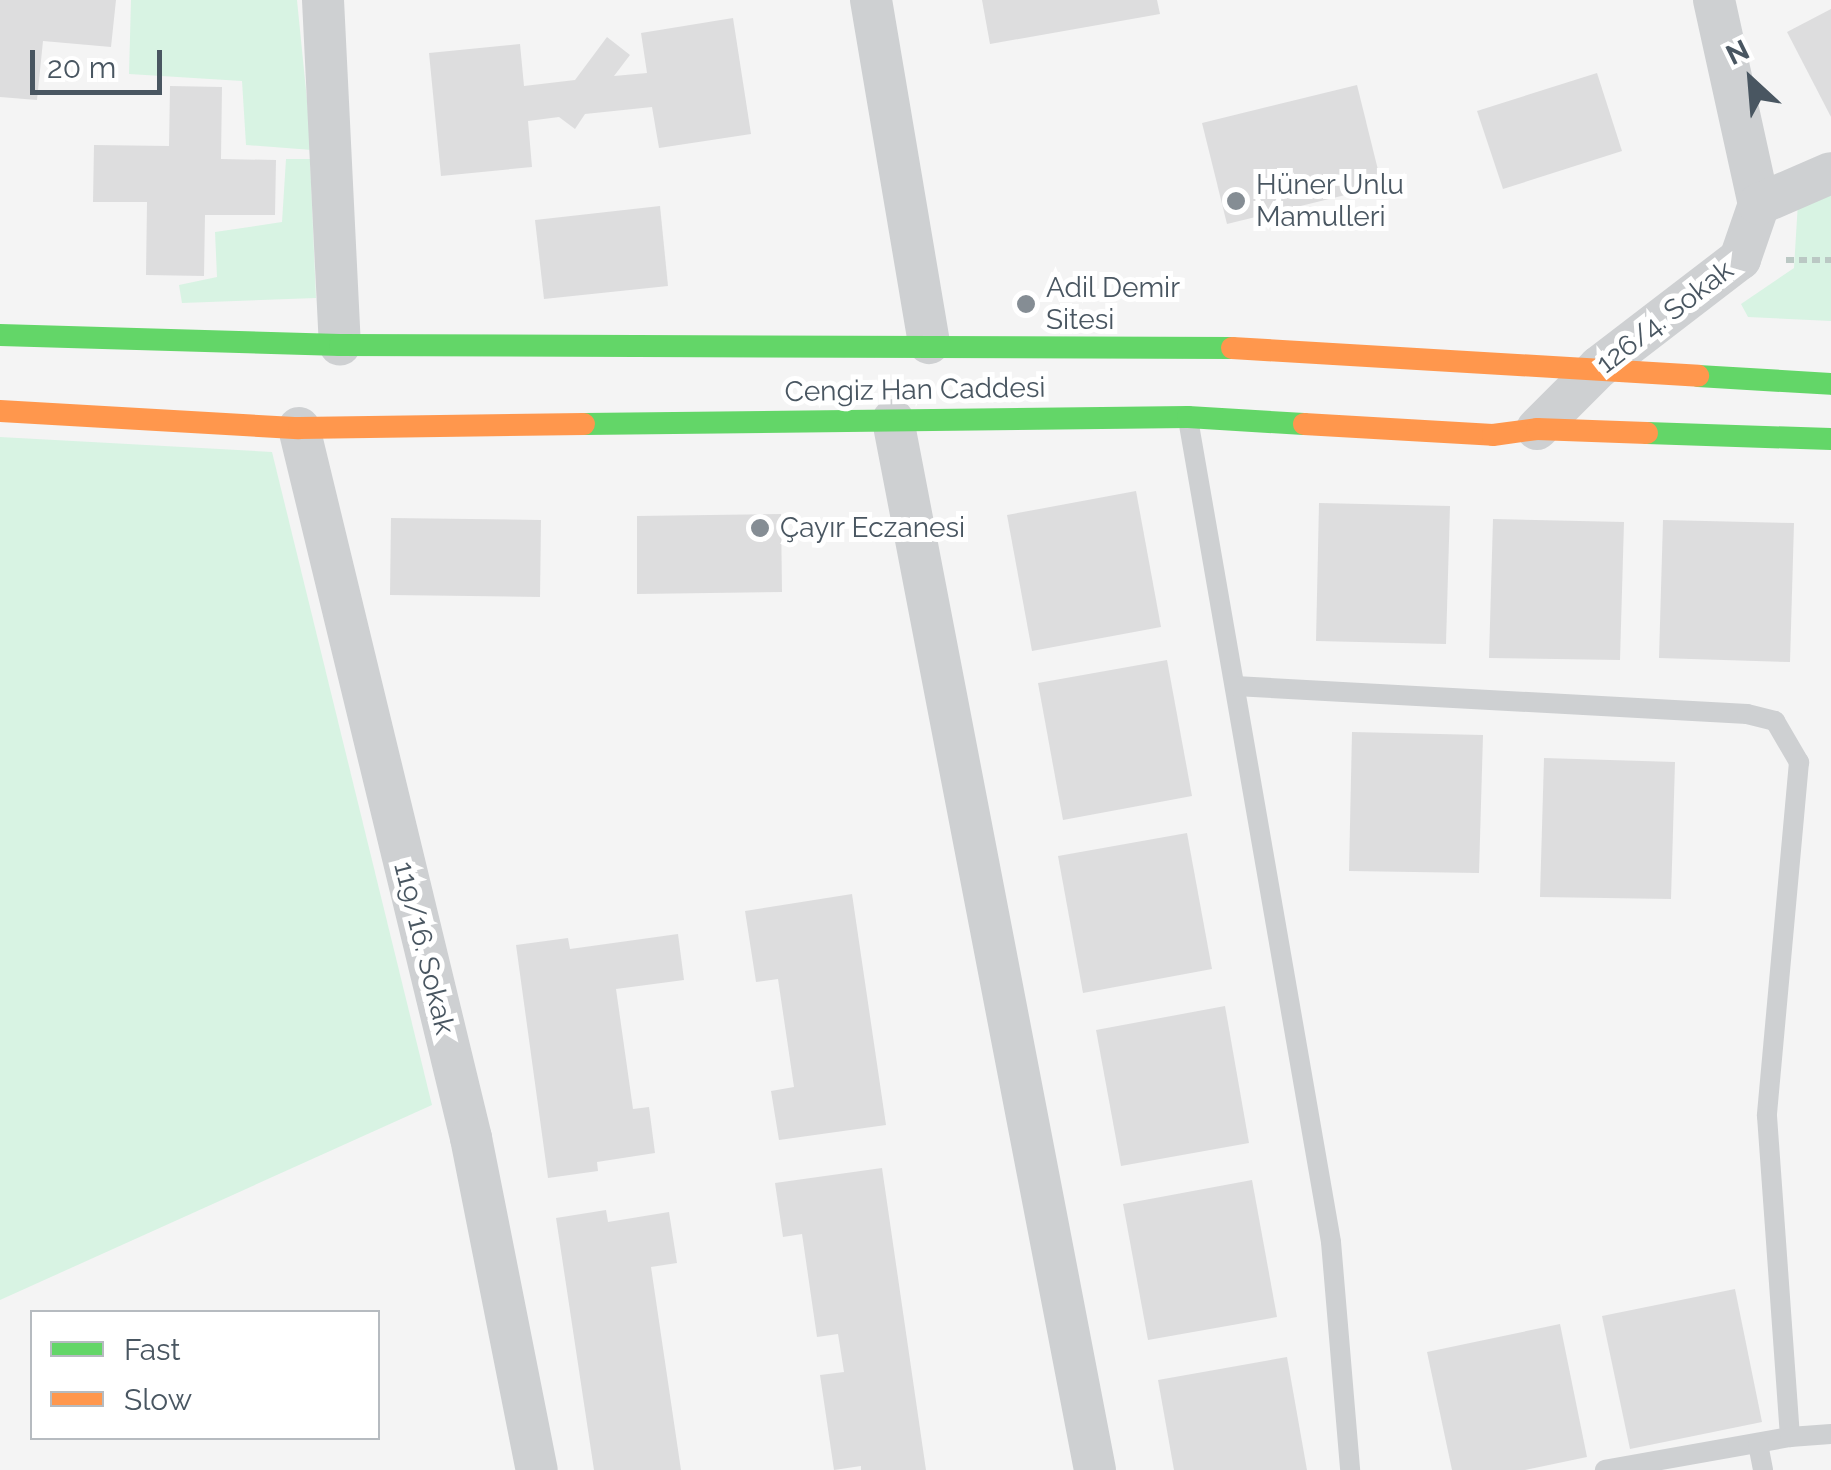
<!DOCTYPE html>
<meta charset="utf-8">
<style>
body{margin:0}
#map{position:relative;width:1831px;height:1470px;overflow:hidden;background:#f4f4f4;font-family:Raleway,sans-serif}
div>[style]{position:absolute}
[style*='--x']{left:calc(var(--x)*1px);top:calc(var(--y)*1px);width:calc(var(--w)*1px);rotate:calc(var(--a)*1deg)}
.green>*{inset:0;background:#d8f3e3}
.building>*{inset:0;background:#ddddde}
.path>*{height:6px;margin-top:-3px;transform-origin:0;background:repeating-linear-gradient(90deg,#bbc8c4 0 8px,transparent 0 13px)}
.lane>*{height:20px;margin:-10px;padding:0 10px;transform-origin:10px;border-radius:10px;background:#ced0d2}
.street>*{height:42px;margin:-21px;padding:0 21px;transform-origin:21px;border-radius:21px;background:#ced0d2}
.fast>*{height:22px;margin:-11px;padding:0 11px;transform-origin:11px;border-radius:11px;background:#63d668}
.slow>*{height:22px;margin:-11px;padding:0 11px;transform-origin:11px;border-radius:11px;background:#ff974d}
.dots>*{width:28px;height:28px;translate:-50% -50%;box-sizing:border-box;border:5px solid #fff;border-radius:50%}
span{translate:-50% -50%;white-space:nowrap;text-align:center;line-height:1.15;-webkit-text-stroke:10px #fff;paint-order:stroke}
.poi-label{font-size:28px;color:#495661}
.left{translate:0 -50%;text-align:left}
.street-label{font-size:28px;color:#495661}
.legend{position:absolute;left:30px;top:1310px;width:350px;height:130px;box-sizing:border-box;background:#fff;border:2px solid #b6bbc0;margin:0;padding:12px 18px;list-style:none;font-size:30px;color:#495661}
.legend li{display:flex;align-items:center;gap:20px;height:50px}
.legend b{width:50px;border:2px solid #b6bbc0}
.north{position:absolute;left:1701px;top:30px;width:100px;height:100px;-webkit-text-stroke:8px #fff;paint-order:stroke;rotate:334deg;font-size:28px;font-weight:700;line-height:40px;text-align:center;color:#495661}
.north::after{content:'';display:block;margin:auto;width:35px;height:45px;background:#495661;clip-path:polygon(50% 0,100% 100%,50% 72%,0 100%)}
.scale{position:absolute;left:30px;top:50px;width:132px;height:45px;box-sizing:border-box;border:5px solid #495661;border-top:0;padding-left:12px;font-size:30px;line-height:35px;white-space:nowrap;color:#495661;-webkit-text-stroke:8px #fff;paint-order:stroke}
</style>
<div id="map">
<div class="green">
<i style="clip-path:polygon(131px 0,297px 0,312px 150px,246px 145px,242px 81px,129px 74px)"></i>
<i style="clip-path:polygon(286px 159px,310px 159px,316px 298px,182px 303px,179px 285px,217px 277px,215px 232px,282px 222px)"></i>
<i style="clip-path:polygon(1831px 188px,1831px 321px,1748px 317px,1741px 304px,1794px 268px,1798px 202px)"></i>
<i style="clip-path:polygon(0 437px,272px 452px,432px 1105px,0 1300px)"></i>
</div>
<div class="building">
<i style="clip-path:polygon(0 0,116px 0,111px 47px,43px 41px,37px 100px,0 97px)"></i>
<i style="clip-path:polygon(982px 0,1157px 0,1160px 14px,990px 44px)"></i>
<i style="clip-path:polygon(1831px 9px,1831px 117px,1787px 32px)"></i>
<i style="clip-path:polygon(733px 18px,751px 134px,659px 148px,652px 107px,585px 114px,575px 129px,559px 117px,528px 121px,532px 167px,441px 176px,429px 53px,520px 44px,524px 86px,575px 80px,607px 37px,630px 55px,614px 76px,647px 73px,641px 33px)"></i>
<i style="clip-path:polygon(1597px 73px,1622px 151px,1503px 189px,1477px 111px)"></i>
<i style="clip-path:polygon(1357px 85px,1382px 186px,1227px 224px,1202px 123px)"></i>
<i style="clip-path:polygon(170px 86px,222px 87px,221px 159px,276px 160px,275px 215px,205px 215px,204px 276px,146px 275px,147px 202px,93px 202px,94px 145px,169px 146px)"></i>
<i style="clip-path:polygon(660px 206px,668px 286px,544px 299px,535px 220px)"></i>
<i style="clip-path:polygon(1136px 491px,1161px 627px,1032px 651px,1007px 515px)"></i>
<i style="clip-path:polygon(1319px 503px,1450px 506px,1446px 644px,1316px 641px)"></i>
<i style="clip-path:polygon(781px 514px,782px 592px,637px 594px,637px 516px)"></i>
<i style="clip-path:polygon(391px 518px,541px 520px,540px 597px,390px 595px)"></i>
<i style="clip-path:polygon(1493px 519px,1624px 522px,1620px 660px,1489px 658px)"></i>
<i style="clip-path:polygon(1663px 520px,1794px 523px,1790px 662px,1659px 658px)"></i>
<i style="clip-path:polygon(1167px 660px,1192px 796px,1063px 820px,1038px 683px)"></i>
<i style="clip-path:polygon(1352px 732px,1483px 735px,1479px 873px,1349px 871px)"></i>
<i style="clip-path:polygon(1544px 758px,1675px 762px,1671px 899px,1540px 897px)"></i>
<i style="clip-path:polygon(1187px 833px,1212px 969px,1083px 993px,1058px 856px)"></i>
<i style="clip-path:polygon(852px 894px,886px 1125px,779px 1140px,771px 1091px,794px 1087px,778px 979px,756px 982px,745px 911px)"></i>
<i style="clip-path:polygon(678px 934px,684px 980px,616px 989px,633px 1109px,649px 1107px,655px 1153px,597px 1162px,598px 1171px,548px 1178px,516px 945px,568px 938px,570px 949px)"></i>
<i style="clip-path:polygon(1225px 1006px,1249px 1143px,1121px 1166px,1096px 1030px)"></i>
<i style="clip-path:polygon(882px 1168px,926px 1470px,861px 1470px,861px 1466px,834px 1470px,820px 1375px,844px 1372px,838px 1334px,817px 1337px,802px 1234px,783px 1237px,775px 1183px)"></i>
<i style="clip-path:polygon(1252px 1180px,1277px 1317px,1148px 1340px,1123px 1204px)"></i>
<i style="clip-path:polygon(606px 1210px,608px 1222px,669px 1212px,677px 1263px,651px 1267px,681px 1470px,594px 1470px,556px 1218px)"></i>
<i style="clip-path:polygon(1735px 1289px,1762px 1422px,1630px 1449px,1602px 1316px)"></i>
<i style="clip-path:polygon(1560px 1324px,1587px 1457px,1525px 1470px,1452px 1470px,1427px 1352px)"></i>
<i style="clip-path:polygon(1287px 1357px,1307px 1470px,1174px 1470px,1158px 1380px)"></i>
</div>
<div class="path">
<i style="--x:1786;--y:260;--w:45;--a:0"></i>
</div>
<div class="lane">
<i style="--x:1188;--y:419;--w:835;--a:80.14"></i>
<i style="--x:1331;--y:1242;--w:229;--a:85.2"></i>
<i style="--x:1235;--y:686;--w:513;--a:3.13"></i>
<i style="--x:1747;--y:714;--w:29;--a:14"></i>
<i style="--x:1775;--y:721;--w:48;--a:59.7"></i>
<i style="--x:1799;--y:762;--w:355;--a:95.2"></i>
<i style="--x:1767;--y:1116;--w:322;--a:85.9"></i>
<i style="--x:1790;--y:1437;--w:188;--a:169.9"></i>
<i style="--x:1790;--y:1437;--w:41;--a:-4.2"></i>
<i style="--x:1758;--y:1444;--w:26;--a:79"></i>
</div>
<div class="street">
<i style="--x:323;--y:0;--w:345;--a:87.2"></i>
<i style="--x:871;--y:0;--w:348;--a:80.4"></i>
<i style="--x:1714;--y:0;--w:209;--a:77.6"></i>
<i style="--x:893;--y:420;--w:1069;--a:79.11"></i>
<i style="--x:299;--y:428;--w:731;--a:76.38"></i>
<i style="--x:471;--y:1138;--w:338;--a:78.8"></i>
<i style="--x:1537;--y:429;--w:88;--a:-45"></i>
<i style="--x:1599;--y:367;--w:178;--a:-37.5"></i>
<i style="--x:1740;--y:259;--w:58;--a:-70.9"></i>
<i style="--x:1759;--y:204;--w:78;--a:-23.3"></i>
</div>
<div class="fast">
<i style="--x:0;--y:335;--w:340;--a:1.7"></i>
<i style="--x:340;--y:345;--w:892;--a:0.19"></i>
<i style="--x:1698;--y:376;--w:133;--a:3.4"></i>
<i style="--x:584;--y:424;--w:604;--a:-0.66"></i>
<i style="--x:1188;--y:417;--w:116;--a:3.5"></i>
<i style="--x:1647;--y:433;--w:184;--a:1.9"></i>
</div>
<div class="slow">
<i style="--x:1232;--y:348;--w:467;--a:3.4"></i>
<i style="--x:0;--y:411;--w:299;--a:3.3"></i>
<i style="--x:299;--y:428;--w:285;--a:-0.8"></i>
<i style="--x:1304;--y:424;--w:189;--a:3.3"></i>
<i style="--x:1493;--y:435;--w:44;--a:-7.8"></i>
<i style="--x:1537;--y:429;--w:110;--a:2.1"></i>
</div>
<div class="dots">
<i style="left:1236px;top:201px;background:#858d94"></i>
<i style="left:1026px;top:304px;background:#858d94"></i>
<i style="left:760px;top:528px;background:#858d94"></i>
</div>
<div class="poi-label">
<span class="left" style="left:1256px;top:201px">Hüner Unlu<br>Mamulleri</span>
<span class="left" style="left:1046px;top:304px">Adil Demir<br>Sitesi</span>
<span class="left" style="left:780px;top:528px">Çayır Eczanesi</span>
</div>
<div class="street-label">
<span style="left:1665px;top:317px;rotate:-38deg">126/4. Sokak</span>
<span style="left:915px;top:390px;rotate:-1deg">Cengiz Han Caddesi</span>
<span style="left:424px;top:948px;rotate:76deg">119/16. Sokak</span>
</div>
<ul class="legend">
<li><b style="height:12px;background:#63d668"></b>Fast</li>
<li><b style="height:12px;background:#ff974d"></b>Slow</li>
</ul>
<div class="north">N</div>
<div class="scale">20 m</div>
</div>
